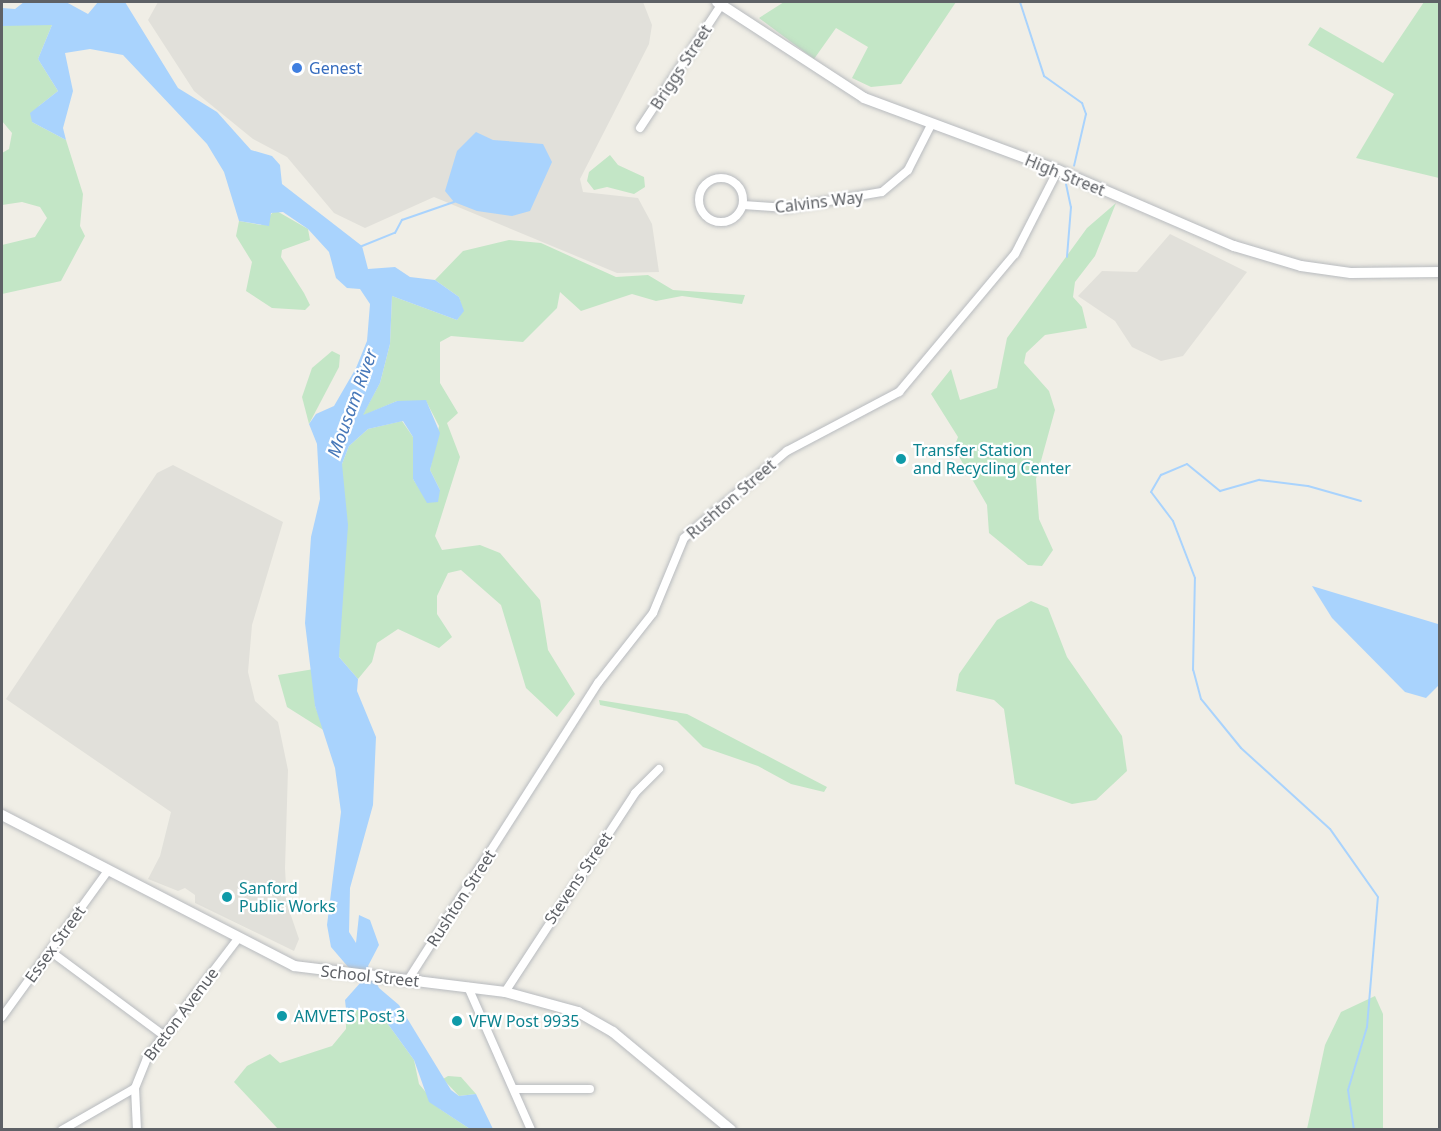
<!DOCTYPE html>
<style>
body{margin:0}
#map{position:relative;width:1441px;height:1131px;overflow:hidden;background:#f0eee6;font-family:"Noto Sans",sans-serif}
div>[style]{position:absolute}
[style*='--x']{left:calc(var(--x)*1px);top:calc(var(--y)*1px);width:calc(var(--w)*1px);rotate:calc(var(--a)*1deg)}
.industrial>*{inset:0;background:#e1e0da}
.green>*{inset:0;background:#c3e6c6}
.water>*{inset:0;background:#a9d3fd}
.stream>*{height:2px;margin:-1px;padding:0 1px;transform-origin:1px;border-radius:1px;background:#a9d3fd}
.roads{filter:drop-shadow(0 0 2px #b8bbbf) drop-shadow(0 0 2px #b8bbbf)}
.street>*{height:8px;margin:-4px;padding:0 4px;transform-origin:4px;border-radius:4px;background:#fff}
.street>.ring{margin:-4px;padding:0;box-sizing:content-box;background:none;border:8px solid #fff;border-radius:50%}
.secondary>*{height:10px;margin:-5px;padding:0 5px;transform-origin:5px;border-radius:5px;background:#fff}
.dots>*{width:16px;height:16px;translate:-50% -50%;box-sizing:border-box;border:3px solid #fff;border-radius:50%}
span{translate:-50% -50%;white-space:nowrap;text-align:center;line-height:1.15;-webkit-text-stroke:4.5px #fff;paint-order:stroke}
.street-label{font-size:16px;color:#5e6166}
.shop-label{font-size:16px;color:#366cbe}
.left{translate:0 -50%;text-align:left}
.culture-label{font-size:16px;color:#0d838f}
.water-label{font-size:18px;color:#4778b9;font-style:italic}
.frame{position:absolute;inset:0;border:3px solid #5e6166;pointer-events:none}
</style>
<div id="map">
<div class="industrial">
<i style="clip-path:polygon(158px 2px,643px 2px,652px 25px,649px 44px,580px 179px,583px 192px,638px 198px,652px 224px,659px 272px,617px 273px,434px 197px,365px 228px,334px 213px,287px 157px,253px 139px,194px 91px,148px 20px)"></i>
<i style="clip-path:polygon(1170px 234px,1247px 272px,1183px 356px,1161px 361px,1132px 347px,1115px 321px,1078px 296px,1102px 271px,1137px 272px)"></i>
<i style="clip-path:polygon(173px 465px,283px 522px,252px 625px,248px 672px,255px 701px,278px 722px,288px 770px,285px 868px,287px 904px,299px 939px,294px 951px,195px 903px,195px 895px,185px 888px,178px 891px,148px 879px,160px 856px,171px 812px,6px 699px,157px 473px)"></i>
</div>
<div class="green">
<i style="clip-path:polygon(784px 2px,956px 2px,901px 84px,871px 87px,852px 78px,868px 47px,836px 28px,814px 59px,759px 18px)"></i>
<i style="clip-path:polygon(1424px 2px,1439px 2px,1439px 178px,1356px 158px,1394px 94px,1308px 45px,1320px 27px,1383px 63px)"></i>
<i style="clip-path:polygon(43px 21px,52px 25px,38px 59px,58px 91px,39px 106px,32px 122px,66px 140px,83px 194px,80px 226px,85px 236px,61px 281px,2px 294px,2px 245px,35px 237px,47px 218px,40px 207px,22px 202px,2px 205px,2px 153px,9px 149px,12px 133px,2px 121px,2px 26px)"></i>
<i style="clip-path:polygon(610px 155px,618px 165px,644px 177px,645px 187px,634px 194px,607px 187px,594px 190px,587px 181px,589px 172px)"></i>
<i style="clip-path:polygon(1116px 203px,1095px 256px,1075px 282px,1073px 297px,1082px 307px,1087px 328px,1045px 335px,1026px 353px,1024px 363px,1049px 391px,1055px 410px,1036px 479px,1039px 519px,1053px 550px,1042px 566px,1028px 565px,989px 533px,987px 505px,954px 448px,958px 437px,931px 394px,951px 369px,960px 400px,997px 388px,1007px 338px,1087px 228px)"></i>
<i style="clip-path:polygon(275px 210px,308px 229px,310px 240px,282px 250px,281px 257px,304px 293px,310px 305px,305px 310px,272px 308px,246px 291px,252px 262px,236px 236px,239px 221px,261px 225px)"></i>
<i style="clip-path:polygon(509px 240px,541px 243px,616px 277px,648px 275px,673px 290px,745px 295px,742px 304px,682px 296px,656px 301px,632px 294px,581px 311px,560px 292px,557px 308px,523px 342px,451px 336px,440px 342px,440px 383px,458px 413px,447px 423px,460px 457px,435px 536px,442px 550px,480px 545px,500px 553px,540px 600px,548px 650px,575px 694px,557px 717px,526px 688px,501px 605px,461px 570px,448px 573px,437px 596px,437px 614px,452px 637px,439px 648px,398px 629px,377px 643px,372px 662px,358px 679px,339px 657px,342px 464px,349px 446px,368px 429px,402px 421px,413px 437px,413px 479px,420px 490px,440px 490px,430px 470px,439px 426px,426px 401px,397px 401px,362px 416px,380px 383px,390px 344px,392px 296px,457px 320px,463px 311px,459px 297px,435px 280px,463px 251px)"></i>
<i style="clip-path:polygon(332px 351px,340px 355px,339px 367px,309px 424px,302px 397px,312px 368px)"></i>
<i style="clip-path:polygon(1031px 601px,1048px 608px,1067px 657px,1122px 736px,1127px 771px,1096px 800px,1072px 804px,1015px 784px,1004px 709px,994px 700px,956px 691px,959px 674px,997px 620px)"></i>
<i style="clip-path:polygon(314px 669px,315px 706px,325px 731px,287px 707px,278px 675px)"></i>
<i style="clip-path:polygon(599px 700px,687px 714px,827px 787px,824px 792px,791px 784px,758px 766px,703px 747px,677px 721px,600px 705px)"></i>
<i style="clip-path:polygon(1375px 996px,1383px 1014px,1383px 1129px,1307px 1129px,1325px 1045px,1341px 1012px)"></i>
<i style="clip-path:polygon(346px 1009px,370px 1011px,385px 1020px,414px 1060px,419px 1084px,440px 1109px,470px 1129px,278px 1129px,234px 1082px,247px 1066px,270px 1054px,280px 1063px,332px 1046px,346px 1029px)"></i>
<i style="clip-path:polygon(448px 1076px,461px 1077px,476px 1094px,459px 1096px,443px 1079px)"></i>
</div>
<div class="water">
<i style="clip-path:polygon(24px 2px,66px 2px,88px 14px,98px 2px,125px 2px,178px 88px,217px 112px,251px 150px,272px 156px,280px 165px,282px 184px,362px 246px,368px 269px,395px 267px,410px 277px,435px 280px,459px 297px,464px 311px,457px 320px,392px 296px,390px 344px,380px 383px,363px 415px,397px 401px,426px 400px,440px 433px,430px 470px,440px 490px,438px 502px,427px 503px,413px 479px,413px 437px,403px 421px,368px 429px,349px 446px,342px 464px,348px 525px,339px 657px,358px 679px,357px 691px,376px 737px,373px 805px,350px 888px,349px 932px,356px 943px,359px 915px,370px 920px,379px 945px,368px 966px,379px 988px,399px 1005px,451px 1090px,459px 1096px,476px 1094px,493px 1129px,470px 1129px,429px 1102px,414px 1060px,385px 1020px,370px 1011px,346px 1009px,345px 1000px,361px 982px,331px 947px,327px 925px,341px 812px,335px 768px,315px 706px,305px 623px,311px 537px,320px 499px,317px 444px,309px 424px,316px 414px,334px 406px,356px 368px,367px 341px,370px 304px,360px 289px,347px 288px,336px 278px,329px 252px,308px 229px,283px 212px,271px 213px,269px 226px,239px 221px,224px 172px,207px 144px,123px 55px,90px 49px,65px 53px,73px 91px,63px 128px,66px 140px,32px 122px,30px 113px,58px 91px,38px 59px,52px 25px,2px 26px,2px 8px,15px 9px)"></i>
<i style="clip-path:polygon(476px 132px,493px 140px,543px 144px,552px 162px,530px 211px,512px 216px,477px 211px,454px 202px,445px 191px,457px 151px)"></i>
<i style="clip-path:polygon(1312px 586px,1438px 624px,1438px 686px,1426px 698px,1405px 692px,1332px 618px)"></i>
</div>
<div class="stream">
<i style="--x:1020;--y:2;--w:78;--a:72"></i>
<i style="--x:1044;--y:76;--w:47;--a:35.4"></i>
<i style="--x:1082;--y:103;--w:12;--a:70"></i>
<i style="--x:1086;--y:114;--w:53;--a:103"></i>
<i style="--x:1066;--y:184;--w:24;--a:78"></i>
<i style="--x:1071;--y:207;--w:50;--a:94.6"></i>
<i style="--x:362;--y:246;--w:35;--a:-22"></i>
<i style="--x:395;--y:233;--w:15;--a:-62"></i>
<i style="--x:402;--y:220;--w:55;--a:-19.1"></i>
<i style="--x:1354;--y:1130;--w:40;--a:-98.5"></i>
<i style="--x:1348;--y:1090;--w:66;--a:-73.2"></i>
<i style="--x:1367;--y:1027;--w:130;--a:-85.2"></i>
<i style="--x:1378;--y:897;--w:83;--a:-125.2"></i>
<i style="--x:1330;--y:829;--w:120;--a:-137.7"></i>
<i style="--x:1241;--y:748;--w:63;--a:-129.2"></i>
<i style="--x:1201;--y:699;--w:30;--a:-105"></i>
<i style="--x:1193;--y:670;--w:92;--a:-88.8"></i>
<i style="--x:1195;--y:578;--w:61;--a:-111.1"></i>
<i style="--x:1173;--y:521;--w:36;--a:-127"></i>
<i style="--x:1151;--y:492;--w:20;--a:-60"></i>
<i style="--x:1161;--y:475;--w:28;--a:-23"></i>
<i style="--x:1187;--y:464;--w:43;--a:39.3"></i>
<i style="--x:1220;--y:491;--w:41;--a:-15.8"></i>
<i style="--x:1259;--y:480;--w:49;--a:7"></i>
<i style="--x:1308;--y:486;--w:55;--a:15.8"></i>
</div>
<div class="roads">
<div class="street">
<i style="--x:640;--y:128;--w:147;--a:-56.6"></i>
<i class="ring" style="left:699px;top:178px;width:36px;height:36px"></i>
<i style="--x:743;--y:205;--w:44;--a:3.9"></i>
<i style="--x:787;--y:208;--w:96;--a:-9.6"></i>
<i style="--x:882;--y:192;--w:34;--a:-40"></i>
<i style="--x:908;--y:170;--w:51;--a:-62.9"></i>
<i style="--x:50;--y:951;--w:141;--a:36.6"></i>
<i style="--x:408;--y:980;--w:353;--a:-57.4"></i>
<i style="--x:598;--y:683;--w:89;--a:-51.8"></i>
<i style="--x:653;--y:613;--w:81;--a:-67.5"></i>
<i style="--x:684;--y:538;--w:135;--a:-40.2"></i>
<i style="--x:787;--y:451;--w:127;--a:-27.8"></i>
<i style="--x:899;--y:392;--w:180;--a:-50"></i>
<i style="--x:1015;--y:254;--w:94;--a:-62.9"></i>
<i style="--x:468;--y:987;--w:156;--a:66.2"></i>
<i style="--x:505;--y:992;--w:238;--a:-56.8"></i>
<i style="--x:635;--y:793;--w:34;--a:-45"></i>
<i style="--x:2;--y:1017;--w:179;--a:-54.1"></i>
<i style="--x:514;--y:1089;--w:76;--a:0"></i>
<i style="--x:62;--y:1130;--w:84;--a:-29.9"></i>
<i style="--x:137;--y:1130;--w:42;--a:-92.7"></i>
<i style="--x:135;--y:1088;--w:32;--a:-68"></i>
<i style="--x:147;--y:1058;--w:148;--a:-52.7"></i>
</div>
<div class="secondary">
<i style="--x:717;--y:2;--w:176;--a:33.1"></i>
<i style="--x:864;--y:98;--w:207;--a:20.4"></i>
<i style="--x:1058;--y:170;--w:192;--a:23.4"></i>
<i style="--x:1234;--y:246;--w:70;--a:16.6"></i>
<i style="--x:1301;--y:266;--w:50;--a:8"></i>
<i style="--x:1351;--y:273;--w:89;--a:-0.6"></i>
<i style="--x:2;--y:815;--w:329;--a:27.3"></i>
<i style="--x:294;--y:966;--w:213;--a:7"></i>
<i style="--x:505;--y:992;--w:76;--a:15.3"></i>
<i style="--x:578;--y:1012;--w:40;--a:29.7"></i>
<i style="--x:613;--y:1032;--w:153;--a:39.7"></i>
</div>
</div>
<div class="dots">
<i style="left:297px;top:68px;background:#3f7fe0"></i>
<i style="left:901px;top:459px;background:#0f9aa8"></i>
<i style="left:227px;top:897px;background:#0f9aa8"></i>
<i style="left:282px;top:1016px;background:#0f9aa8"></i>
<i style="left:457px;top:1021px;background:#0f9aa8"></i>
</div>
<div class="street-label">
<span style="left:681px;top:67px;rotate:-57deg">Briggs Street</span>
<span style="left:1065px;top:175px;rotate:22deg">High Street</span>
<span style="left:819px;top:202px;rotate:-7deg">Calvins Way</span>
<span style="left:731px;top:499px;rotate:-41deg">Rushton Street</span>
<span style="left:578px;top:878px;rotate:-56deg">Stevens Street</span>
<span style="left:461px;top:898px;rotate:-57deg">Rushton Street</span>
<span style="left:55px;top:944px;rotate:-54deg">Essex Street</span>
<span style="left:370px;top:976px;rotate:6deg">School Street</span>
<span style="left:181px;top:1014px;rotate:-53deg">Breton Avenue</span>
</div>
<div class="shop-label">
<span class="left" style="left:309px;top:68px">Genest</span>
</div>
<div class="culture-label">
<span class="left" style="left:913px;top:459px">Transfer Station<br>and Recycling Center</span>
<span class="left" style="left:239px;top:897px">Sanford<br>Public Works</span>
<span class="left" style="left:294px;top:1016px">AMVETS Post 3</span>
<span class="left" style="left:469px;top:1021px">VFW Post 9935</span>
</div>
<div class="water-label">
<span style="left:352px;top:403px;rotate:-70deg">Mousam River</span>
</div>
<div class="frame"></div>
</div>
